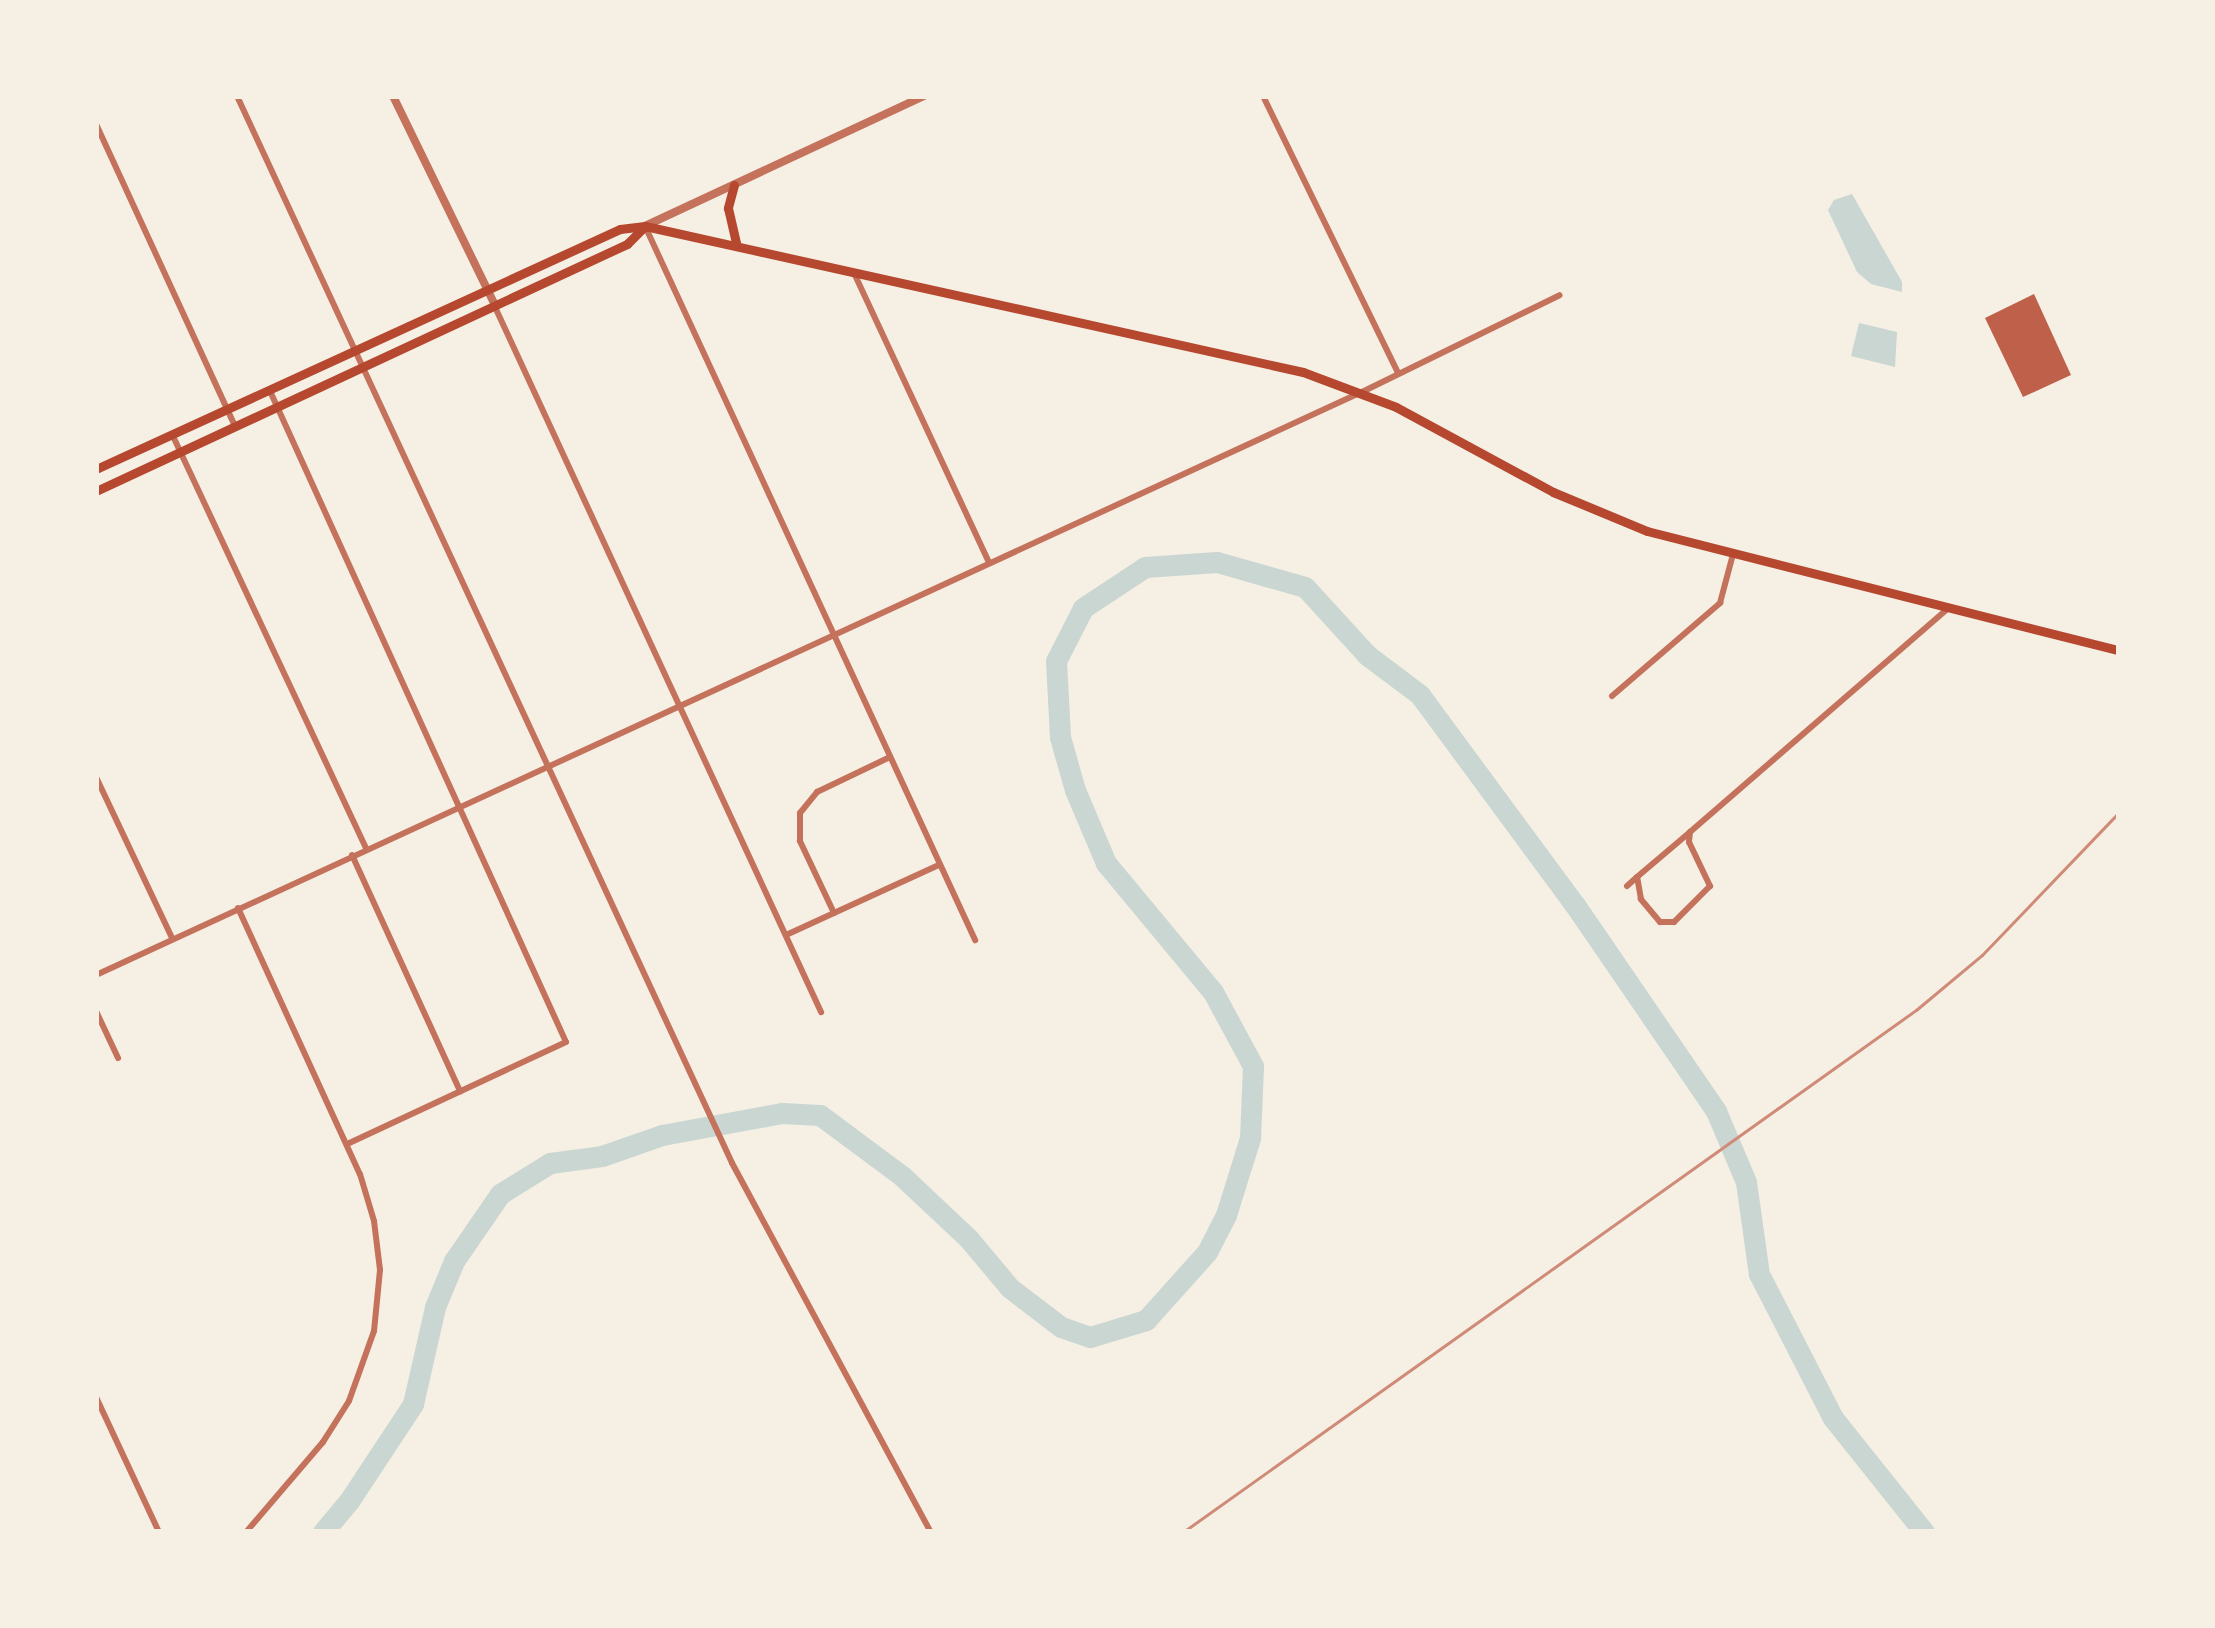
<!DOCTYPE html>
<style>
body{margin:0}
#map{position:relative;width:2215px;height:1628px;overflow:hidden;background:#f6efe4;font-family:"IBM Plex Sans",sans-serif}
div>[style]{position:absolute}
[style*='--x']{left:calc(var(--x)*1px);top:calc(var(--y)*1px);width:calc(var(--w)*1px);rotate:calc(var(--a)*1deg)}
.water>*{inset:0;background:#c9d6d2}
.river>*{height:21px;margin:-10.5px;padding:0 10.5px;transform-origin:10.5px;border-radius:10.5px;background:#c9d6d2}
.building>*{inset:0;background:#bf614a}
.minor>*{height:6px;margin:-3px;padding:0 3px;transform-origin:3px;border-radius:3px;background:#c5725c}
.tertiary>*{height:8px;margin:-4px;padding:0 4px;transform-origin:4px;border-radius:4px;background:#c5725c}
.secondary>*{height:9px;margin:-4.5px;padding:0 4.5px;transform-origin:4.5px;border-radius:4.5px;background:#b5482f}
.rail>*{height:3px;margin:-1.5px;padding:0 1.5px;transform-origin:1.5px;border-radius:1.5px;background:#cf8b77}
span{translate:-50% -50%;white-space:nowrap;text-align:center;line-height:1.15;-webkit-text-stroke:10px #f6efe4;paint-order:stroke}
.frame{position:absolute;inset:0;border:99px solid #f6efe4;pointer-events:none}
</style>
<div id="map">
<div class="water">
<i style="clip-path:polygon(1852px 194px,1902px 282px,1902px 292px,1871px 284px,1857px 272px,1828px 210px,1834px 200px)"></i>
<i style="clip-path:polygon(1859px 323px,1897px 332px,1895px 367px,1851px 356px)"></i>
</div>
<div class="river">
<i style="--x:323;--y:1532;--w:40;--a:-50"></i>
<i style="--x:349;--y:1501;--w:116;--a:-56.6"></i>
<i style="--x:413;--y:1404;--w:99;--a:-77.2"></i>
<i style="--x:435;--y:1307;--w:50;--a:-67.6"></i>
<i style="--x:454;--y:1261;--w:81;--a:-55.5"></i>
<i style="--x:500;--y:1194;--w:59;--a:-31.8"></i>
<i style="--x:550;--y:1163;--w:52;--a:-7.7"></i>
<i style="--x:602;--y:1156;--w:64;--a:-19.3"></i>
<i style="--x:662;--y:1135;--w:122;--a:-10.4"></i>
<i style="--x:782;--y:1113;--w:38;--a:3"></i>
<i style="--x:820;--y:1115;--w:102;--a:36.6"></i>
<i style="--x:902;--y:1176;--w:91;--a:43.2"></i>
<i style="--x:968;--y:1238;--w:65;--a:50"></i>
<i style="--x:1010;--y:1288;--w:64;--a:37.4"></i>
<i style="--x:1061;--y:1327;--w:31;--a:19"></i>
<i style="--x:1090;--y:1337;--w:59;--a:-16.9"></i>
<i style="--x:1146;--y:1320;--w:91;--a:-48.1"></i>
<i style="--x:1207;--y:1252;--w:42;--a:-62.8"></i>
<i style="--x:1226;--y:1215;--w:81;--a:-72.7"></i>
<i style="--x:1250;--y:1138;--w:72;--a:-87.6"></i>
<i style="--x:1253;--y:1066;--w:84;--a:-118.4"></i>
<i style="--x:1213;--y:992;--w:168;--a:-129.7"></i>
<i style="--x:1106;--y:863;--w:79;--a:-113"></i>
<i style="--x:1075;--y:790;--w:55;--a:-105.8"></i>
<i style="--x:1060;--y:737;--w:76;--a:-93"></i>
<i style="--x:1056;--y:661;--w:59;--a:-63"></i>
<i style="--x:1083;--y:608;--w:74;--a:-33.5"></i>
<i style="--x:1145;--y:567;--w:72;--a:-4"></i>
<i style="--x:1217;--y:562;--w:91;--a:15.9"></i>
<i style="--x:1305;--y:587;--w:92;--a:47.6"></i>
<i style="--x:1367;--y:655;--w:66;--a:37"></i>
<i style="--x:1420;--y:695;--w:261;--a:53.6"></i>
<i style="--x:1575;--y:905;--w:250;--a:55.6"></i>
<i style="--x:1716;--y:1111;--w:77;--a:67.1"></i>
<i style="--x:1746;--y:1182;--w:93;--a:82"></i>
<i style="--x:1759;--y:1274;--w:162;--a:62.8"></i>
<i style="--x:1833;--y:1418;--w:146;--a:51.4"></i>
</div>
<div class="building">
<i style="clip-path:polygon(2034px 294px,2071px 375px,2023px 397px,1985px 318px)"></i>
</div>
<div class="minor">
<i style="--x:237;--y:96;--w:1176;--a:65.11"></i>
<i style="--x:732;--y:1163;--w:419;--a:61.7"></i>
<i style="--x:1263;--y:96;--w:308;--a:64"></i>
<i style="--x:96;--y:97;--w:3;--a:-18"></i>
<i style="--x:96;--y:124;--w:332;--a:65.3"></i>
<i style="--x:645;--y:226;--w:787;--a:65.19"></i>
<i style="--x:854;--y:273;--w:317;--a:65"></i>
<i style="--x:495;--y:307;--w:777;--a:65.18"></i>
<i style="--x:270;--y:391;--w:715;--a:65.55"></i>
<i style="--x:566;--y:1042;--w:242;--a:155"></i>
<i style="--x:172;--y:434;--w:458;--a:64.9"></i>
<i style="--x:1612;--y:696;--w:143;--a:-40.7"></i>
<i style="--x:1720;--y:603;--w:51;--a:-75.1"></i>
<i style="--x:96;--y:777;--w:178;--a:64.7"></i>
<i style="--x:1690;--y:832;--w:10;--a:96"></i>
<i style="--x:1689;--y:842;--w:49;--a:64.5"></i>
<i style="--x:1710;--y:886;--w:51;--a:135"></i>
<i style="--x:1674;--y:922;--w:14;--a:180"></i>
<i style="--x:1660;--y:922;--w:30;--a:-130"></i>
<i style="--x:1641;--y:899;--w:22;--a:-100"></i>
<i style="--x:1637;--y:877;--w:70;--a:-40.3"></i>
<i style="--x:1690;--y:832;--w:342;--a:-40.9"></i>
<i style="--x:352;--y:855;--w:260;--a:65.4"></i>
<i style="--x:1627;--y:886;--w:13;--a:-42"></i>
<i style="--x:238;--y:908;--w:293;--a:65.4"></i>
<i style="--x:360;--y:1174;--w:49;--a:73.4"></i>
<i style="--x:374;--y:1221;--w:49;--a:83"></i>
<i style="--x:380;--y:1270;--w:61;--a:95.6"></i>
<i style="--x:374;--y:1331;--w:74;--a:109.7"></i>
<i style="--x:349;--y:1401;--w:49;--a:122.4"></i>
<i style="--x:323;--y:1442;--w:118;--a:130.5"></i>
<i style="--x:834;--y:913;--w:80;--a:-115.3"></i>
<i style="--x:800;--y:841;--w:28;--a:-90"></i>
<i style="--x:800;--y:813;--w:27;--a:-51"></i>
<i style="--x:817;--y:792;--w:81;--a:-25.6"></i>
<i style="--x:786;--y:935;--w:168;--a:-24.6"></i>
<i style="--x:96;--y:975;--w:1394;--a:-24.73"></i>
<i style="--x:1362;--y:392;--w:220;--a:-26.1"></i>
<i style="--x:96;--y:1011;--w:52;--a:64.9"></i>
<i style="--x:96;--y:1397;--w:149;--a:65"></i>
</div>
<div class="tertiary">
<i style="--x:393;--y:96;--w:230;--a:64"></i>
<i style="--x:645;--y:226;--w:308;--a:-25"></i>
</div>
<div class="secondary">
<i style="--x:734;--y:185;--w:24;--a:105"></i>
<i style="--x:728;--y:208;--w:37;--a:77"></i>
<i style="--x:96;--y:469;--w:576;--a:-24.61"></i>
<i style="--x:620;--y:229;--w:25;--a:-7"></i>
<i style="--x:645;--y:226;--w:674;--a:12.51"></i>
<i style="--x:1303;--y:372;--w:99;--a:20.6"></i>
<i style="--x:1396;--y:407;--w:179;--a:28.4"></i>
<i style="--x:1553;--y:492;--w:102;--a:22.5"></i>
<i style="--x:1647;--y:531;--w:487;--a:14.2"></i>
<i style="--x:96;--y:491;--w:586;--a:-24.95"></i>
<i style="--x:627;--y:244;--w:25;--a:-45"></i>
</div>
<div class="rail">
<i style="--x:1183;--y:1532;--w:900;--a:-35.46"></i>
<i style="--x:1916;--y:1010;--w:86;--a:-39.8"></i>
<i style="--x:1982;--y:955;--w:198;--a:-46.2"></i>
</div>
<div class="frame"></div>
</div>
